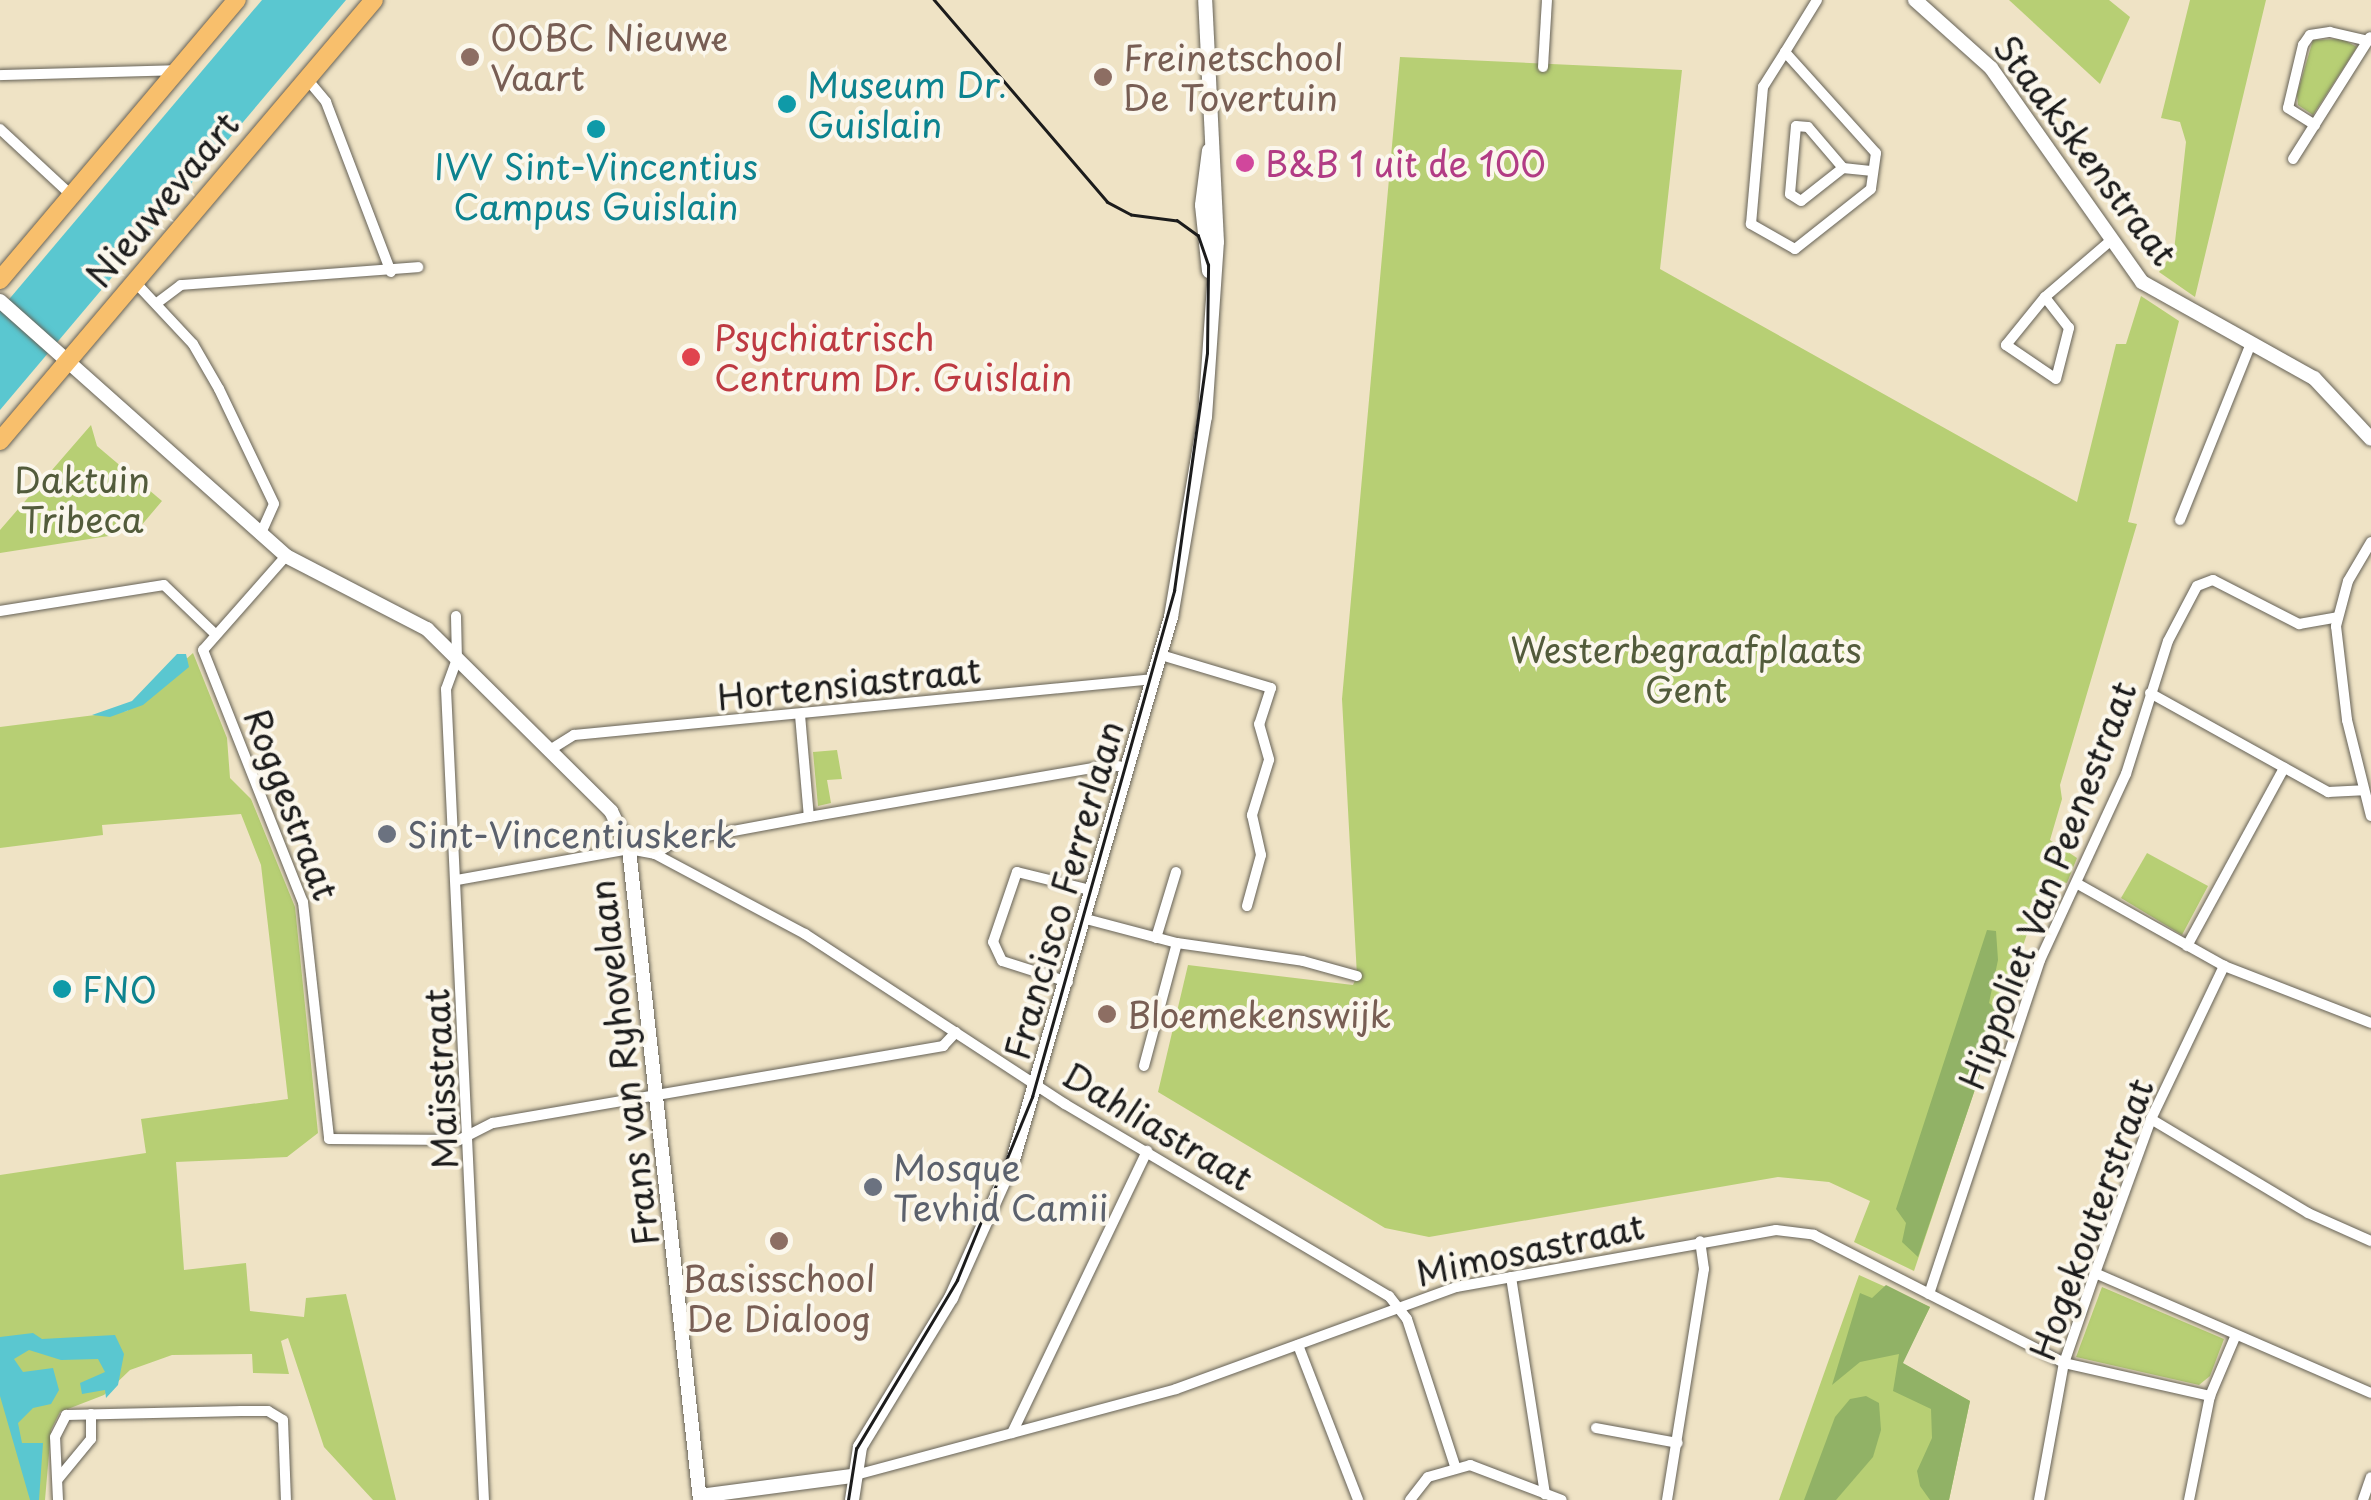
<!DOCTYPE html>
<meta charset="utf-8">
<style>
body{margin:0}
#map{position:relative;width:2371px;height:1500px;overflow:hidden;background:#efe3c5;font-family:"Playpen Sans",sans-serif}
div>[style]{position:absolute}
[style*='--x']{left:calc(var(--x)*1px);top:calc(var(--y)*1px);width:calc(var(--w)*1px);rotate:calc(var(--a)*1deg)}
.green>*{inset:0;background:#b7cf74}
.forest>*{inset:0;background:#91b266}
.water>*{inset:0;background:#5ac7d0}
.roads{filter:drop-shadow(0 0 2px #666257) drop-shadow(0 0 2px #666257)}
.minor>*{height:10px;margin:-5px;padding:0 5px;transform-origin:5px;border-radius:5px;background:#fff}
.tertiary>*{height:14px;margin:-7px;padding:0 7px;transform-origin:7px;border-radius:7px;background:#fff}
.primary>*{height:18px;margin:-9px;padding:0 9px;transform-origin:9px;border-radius:9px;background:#f8bf6c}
.tram>*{height:2.5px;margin:-1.25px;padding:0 1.25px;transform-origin:1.25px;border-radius:1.25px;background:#1c1c1c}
.dots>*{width:28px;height:28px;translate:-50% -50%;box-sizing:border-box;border:5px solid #fbf7ec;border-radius:50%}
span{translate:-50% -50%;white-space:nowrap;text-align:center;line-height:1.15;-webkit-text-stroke:8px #fbf7ec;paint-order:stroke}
.education-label{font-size:35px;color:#785e54}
.left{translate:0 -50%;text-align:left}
.culture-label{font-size:35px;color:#0d838f}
.street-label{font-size:35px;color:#1c1c1c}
.hotel-label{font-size:35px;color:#b23c85}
.health-label{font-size:35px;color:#be3a42}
.park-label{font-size:35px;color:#525b3b}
.worship-label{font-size:35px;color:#5b616d}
</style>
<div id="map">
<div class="green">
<i style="clip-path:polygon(2009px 0,2109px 0,2130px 17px,2100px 84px)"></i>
<i style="clip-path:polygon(2190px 0,2266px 0,2195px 297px,2159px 272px,2174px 251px,2186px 142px,2180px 122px,2161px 118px)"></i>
<i style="clip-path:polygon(2313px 40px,2342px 39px,2357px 47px,2313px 115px,2298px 105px,2297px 94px)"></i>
<i style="clip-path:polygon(1400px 57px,1682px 70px,1660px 269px,2077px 502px,2116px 344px,2126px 344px,2141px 296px,2179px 321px,2128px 522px,2137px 524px,2134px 534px,2060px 785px,2062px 799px,2050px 840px,2077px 858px,2067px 883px,2055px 880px,2037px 904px,1914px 1271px,1854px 1242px,1870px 1201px,1829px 1182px,1778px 1177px,1429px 1237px,1385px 1228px,1158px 1092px,1188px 965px,1353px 985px,1357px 976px,1342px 699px)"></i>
<i style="clip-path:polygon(91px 425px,97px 446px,162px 501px,140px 527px,115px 535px,0 553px,0 530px)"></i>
<i style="clip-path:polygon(193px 653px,227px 738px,230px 778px,251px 799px,295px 907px,318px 1133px,287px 1157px,176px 1162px,184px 1270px,246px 1263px,250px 1311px,304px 1317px,306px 1298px,346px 1294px,396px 1500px,373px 1500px,324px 1447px,288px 1338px,281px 1341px,289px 1374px,253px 1373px,252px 1354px,172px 1355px,130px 1370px,104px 1395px,60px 1412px,51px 1430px,45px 1500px,0 1500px,0 1175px,146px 1153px,141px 1119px,288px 1099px,261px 865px,241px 814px,102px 825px,103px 835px,0 848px,0 727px,127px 711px)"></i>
<i style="clip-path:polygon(837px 750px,842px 779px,827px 780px,831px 803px,818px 806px,813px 752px)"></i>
<i style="clip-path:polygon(2147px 853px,2208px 886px,2182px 935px,2121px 898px)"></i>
<i style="clip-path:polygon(1859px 1275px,1930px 1307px,1902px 1363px,1970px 1401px,1949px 1500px,1779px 1500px)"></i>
<i style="clip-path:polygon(2102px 1287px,2224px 1339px,2210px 1376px,2199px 1385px,2076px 1357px)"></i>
</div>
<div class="forest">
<i style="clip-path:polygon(1987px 930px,1996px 931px,1998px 960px,1989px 1003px,2001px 1013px,1918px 1257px,1902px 1242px,1906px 1223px,1896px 1209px)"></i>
<i style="clip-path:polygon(1886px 1285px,1930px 1307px,1903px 1363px,1970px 1401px,1949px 1500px,1930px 1500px,1920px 1486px,1917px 1471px,1932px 1438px,1931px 1409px,1893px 1391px,1899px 1354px,1860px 1362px,1832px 1385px,1860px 1293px,1872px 1298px)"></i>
<i style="clip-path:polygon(1866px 1396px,1879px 1403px,1881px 1430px,1873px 1457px,1836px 1500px,1804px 1500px,1835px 1417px,1850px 1399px)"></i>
</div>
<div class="water">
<i style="clip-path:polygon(262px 0,346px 0,0 410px,0 310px)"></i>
<i style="clip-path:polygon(177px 654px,186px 654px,189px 667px,143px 705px,110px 717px,92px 715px,132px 701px)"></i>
<i style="clip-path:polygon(33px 1333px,42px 1339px,115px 1335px,124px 1354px,118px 1385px,106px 1398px,105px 1390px,82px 1394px,80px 1383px,105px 1372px,98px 1359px,61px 1360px,29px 1350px,14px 1359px,23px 1372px,53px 1368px,59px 1390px,51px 1404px,33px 1408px,18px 1423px,22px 1443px,43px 1443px,39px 1500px,30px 1500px,0 1396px,0 1337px)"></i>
</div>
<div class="roads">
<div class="minor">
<i style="--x:1785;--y:52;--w:136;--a:48"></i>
<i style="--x:1876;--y:153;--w:36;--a:98"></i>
<i style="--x:1871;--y:189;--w:97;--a:141.7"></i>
<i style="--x:1795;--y:249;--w:51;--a:-150.4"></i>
<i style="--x:1751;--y:224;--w:138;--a:-85"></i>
<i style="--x:1763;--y:87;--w:41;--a:-57.8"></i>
<i style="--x:1785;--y:52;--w:61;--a:-58.4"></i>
<i style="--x:1543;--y:67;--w:67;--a:-86.6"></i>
<i style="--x:0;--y:75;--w:178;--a:-1.6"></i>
<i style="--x:307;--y:79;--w:30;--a:50"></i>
<i style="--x:326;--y:102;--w:182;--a:69.1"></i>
<i style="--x:2315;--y:125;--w:32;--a:-148"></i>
<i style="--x:2288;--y:108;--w:65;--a:-76.6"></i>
<i style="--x:2303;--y:45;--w:12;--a:-55"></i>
<i style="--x:2310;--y:35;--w:20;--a:-9"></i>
<i style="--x:2330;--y:32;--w:39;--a:13"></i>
<i style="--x:0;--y:129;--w:97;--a:42.9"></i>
<i style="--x:2293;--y:159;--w:144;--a:-57.7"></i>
<i style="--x:1843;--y:168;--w:53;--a:141.8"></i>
<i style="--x:1801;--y:201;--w:13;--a:-148"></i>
<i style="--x:1790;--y:194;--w:68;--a:-85"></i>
<i style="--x:1796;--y:126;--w:12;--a:5"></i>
<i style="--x:1808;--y:127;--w:54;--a:49.5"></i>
<i style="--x:1843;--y:168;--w:30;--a:6"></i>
<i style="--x:135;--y:282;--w:85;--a:46.9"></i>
<i style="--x:193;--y:344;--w:52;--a:60"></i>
<i style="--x:219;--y:389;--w:127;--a:64.4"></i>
<i style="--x:274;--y:504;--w:34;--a:114"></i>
<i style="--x:2045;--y:297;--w:62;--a:129.1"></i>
<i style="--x:2006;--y:345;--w:60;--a:34.2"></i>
<i style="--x:2056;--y:379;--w:53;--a:-75.7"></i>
<i style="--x:2069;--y:328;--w:39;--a:-128"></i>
<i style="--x:2045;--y:297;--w:86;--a:-40.7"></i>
<i style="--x:157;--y:303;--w:30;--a:-37"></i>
<i style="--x:181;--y:285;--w:238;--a:-4.3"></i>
<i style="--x:2180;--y:520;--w:191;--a:-68.1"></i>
<i style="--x:2371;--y:542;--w:45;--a:120.5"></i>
<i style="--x:2348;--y:581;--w:47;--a:104.9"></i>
<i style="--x:2336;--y:626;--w:95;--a:83.3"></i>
<i style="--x:2347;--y:720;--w:99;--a:76"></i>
<i style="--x:286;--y:556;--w:125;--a:131.4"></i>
<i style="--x:203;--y:650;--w:271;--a:68.4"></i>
<i style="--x:303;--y:902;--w:238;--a:83.7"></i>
<i style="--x:329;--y:1139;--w:130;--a:0.4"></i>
<i style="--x:459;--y:1140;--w:38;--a:-27"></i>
<i style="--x:493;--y:1123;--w:457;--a:-9.7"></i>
<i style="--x:943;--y:1046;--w:19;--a:-47"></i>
<i style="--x:0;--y:611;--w:166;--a:-9"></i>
<i style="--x:164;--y:585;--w:69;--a:43.8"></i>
<i style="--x:456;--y:616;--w:43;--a:88.7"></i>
<i style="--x:457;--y:659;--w:32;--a:110"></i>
<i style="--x:446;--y:689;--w:812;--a:87.32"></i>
<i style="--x:1161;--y:655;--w:115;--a:16.7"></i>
<i style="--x:1271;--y:688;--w:38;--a:108"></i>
<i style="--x:1259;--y:724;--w:37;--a:74"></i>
<i style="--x:1269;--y:760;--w:58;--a:107.2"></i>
<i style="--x:1252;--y:815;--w:41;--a:77.3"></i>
<i style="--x:1261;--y:855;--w:53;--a:105.4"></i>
<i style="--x:2150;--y:693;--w:204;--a:29.1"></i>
<i style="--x:2328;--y:792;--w:35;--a:-3"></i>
<i style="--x:800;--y:715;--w:102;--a:85"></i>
<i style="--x:553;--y:748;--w:25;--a:-32"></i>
<i style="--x:574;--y:735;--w:583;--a:-5.51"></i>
<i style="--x:655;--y:854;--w:22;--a:-32"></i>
<i style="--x:674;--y:842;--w:137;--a:-10.5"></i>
<i style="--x:809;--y:817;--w:306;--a:-9.8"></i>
<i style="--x:1111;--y:765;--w:18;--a:9"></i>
<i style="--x:457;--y:880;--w:175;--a:-10.2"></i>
<i style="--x:629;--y:849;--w:26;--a:11"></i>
<i style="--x:655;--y:854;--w:170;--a:28.1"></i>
<i style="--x:805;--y:934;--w:311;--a:33.2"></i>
<i style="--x:1065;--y:1104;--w:377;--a:30.7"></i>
<i style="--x:1389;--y:1296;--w:29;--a:52"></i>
<i style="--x:1407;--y:1319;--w:155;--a:71.9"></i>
<i style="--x:2078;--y:884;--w:167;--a:29.3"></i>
<i style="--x:2224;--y:966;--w:158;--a:21.2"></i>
<i style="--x:1086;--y:919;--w:94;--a:14.8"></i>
<i style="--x:1177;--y:943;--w:127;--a:8.1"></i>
<i style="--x:1303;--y:961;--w:56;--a:15.5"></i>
<i style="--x:1156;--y:938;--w:69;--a:-73.1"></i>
<i style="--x:2187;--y:946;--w:203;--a:-61.4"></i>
<i style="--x:1068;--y:982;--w:69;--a:-162.3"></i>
<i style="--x:1002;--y:961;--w:21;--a:-115"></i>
<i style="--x:993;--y:942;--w:74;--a:-71.1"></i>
<i style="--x:1017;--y:872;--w:79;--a:13.9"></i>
<i style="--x:1144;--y:1066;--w:127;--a:-75"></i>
<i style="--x:2151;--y:1119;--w:183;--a:30.9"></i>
<i style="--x:2308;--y:1213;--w:69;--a:24"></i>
<i style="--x:2095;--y:1273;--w:301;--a:23.5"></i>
<i style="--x:1511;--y:1277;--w:220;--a:81.1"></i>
<i style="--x:1929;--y:1294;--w:352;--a:-71.6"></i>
<i style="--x:2040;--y:960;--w:205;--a:-65.2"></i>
<i style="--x:2126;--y:774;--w:139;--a:-72.5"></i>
<i style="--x:2168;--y:641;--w:62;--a:-62.2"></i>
<i style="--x:2197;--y:586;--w:17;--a:-21"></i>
<i style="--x:2213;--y:580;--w:97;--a:27.1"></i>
<i style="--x:2299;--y:624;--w:39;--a:-10"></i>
<i style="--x:1298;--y:1345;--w:166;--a:68.8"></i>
<i style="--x:1596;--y:1428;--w:83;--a:10.4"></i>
<i style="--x:1012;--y:1433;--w:313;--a:-64.4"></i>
<i style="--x:852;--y:1476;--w:335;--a:-15"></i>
<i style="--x:1176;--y:1389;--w:298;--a:-20"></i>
<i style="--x:1456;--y:1287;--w:325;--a:-10.1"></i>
<i style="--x:1776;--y:1230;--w:38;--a:7"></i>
<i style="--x:1814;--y:1235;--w:281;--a:27.1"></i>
<i style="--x:2064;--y:1363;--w:150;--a:12.7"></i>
<i style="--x:58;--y:1479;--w:52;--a:-50.5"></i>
<i style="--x:91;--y:1439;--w:25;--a:-90"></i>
<i style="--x:58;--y:1500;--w:63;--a:-92.7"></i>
<i style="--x:55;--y:1437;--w:25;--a:-63"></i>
<i style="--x:66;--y:1415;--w:175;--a:-1.3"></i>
<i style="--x:241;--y:1411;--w:27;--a:0"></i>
<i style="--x:268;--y:1411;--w:17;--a:31"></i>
<i style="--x:283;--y:1420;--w:80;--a:87.9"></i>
<i style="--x:1410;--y:1500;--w:29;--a:-52"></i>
<i style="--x:1428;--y:1477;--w:44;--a:-15.9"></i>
<i style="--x:1470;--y:1465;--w:98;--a:20.8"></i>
<i style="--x:1667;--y:1500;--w:234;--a:-80.9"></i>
<i style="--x:1704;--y:1269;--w:28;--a:-98"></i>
<i style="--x:2039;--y:1500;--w:139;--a:-79.7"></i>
<i style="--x:2064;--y:1363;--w:95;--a:-71"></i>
<i style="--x:2095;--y:1273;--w:164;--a:-70"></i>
<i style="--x:2151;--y:1119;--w:170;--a:-64.5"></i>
<i style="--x:2189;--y:1500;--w:106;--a:-78.6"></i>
<i style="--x:2210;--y:1396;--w:64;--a:-67"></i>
<i style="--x:2363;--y:1500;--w:24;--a:-71"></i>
</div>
<div class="tertiary">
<i style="--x:1915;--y:0;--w:102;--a:41.8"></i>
<i style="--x:1991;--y:68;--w:262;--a:54.8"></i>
<i style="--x:2142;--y:282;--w:197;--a:29.2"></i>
<i style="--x:2314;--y:378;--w:83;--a:46.9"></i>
<i style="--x:1209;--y:271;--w:66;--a:-96.1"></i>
<i style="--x:1202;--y:205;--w:55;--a:-82.7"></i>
<i style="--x:0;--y:301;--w:383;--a:41.7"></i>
<i style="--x:286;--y:556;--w:159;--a:27.4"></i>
<i style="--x:427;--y:629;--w:259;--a:44.7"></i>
<i style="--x:611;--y:811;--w:42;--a:64.7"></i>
<i style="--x:629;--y:849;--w:655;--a:83.78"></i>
<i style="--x:700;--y:1496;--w:153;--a:-7.5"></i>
<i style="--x:852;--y:1500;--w:54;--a:-81.4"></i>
<i style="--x:860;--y:1447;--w:175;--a:-58.6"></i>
<i style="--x:951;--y:1298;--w:151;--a:-65.8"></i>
<i style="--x:1013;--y:1160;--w:566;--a:-73.78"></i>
<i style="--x:1171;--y:617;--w:203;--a:-80.4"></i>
<i style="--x:1205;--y:417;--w:175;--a:-86.1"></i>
<i style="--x:1217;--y:242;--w:242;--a:-92.8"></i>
</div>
<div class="primary">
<i style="--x:0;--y:280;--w:367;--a:-49.8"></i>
<i style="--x:0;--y:441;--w:578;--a:-49.7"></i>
</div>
</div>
<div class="tram">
<i style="--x:848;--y:1500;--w:52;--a:-81.1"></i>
<i style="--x:856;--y:1449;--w:197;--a:-59.1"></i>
<i style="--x:957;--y:1280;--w:198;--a:-67.7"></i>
<i style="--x:1032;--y:1097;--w:526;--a:-74.32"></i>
<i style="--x:1174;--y:591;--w:240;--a:-82.1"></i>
<i style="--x:1207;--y:353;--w:88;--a:-89.3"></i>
<i style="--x:1208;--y:265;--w:31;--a:-109"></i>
<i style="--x:1198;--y:236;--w:26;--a:-144"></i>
<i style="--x:1177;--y:221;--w:46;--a:-172.6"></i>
<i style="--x:1131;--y:215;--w:27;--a:-152"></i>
<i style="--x:1107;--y:202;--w:266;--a:-130.6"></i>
</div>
<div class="dots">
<i style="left:470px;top:57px;background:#8d6e63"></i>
<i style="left:1103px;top:77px;background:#8d6e63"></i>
<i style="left:787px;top:104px;background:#0f9aa8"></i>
<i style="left:596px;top:129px;background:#0f9aa8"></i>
<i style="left:1245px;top:163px;background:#d1479c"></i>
<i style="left:691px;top:357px;background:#e0444e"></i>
<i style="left:387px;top:834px;background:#6b7280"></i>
<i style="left:62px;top:989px;background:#0f9aa8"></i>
<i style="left:1107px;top:1014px;background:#8d6e63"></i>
<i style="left:873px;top:1187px;background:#6b7280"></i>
<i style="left:779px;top:1241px;background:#8d6e63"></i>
</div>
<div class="education-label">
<span class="left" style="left:490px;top:57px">OOBC Nieuwe<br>Vaart</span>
<span class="left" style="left:1123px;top:77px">Freinetschool<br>De Tovertuin</span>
<span class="left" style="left:1127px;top:1014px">Bloemekenswijk</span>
<span style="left:779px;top:1298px">Basisschool<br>De Dialoog</span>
</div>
<div class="culture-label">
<span class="left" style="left:807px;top:104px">Museum Dr.<br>Guislain</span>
<span style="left:596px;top:186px">IVV Sint-Vincentius<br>Campus Guislain</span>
<span class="left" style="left:82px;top:989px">FNO</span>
</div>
<div class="street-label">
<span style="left:2086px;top:150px;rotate:53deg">Staakskenstraat</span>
<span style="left:162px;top:199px;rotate:-50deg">Nieuwevaart</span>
<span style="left:849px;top:683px;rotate:-6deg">Hortensiastraat</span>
<span style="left:292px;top:804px;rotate:69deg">Roggestraat</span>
<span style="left:2047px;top:885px;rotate:-69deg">Hippoliet Van Peenestraat</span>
<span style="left:1063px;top:890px;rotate:-74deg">Francisco Ferrerlaan</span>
<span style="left:623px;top:1063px;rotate:-97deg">Frans van Ryhovelaan</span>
<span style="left:440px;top:1079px;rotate:-93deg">Maïsstraat</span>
<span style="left:1158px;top:1126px;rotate:31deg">Dahliastraat</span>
<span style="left:2091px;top:1219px;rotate:-70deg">Hogekouterstraat</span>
<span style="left:1530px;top:1249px;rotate:-12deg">Mimosastraat</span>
</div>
<div class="hotel-label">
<span class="left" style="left:1265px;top:163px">B&amp;B 1 uit de 100</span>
</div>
<div class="health-label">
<span class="left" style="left:714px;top:357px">Psychiatrisch<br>Centrum Dr. Guislain</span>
</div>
<div class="park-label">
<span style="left:82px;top:499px">Daktuin<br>Tribeca</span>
<span style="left:1686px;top:669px">Westerbegraafplaats<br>Gent</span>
</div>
<div class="worship-label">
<span class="left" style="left:407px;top:834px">Sint-Vincentiuskerk</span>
<span class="left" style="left:893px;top:1187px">Mosque<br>Tevhid Camii</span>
</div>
</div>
